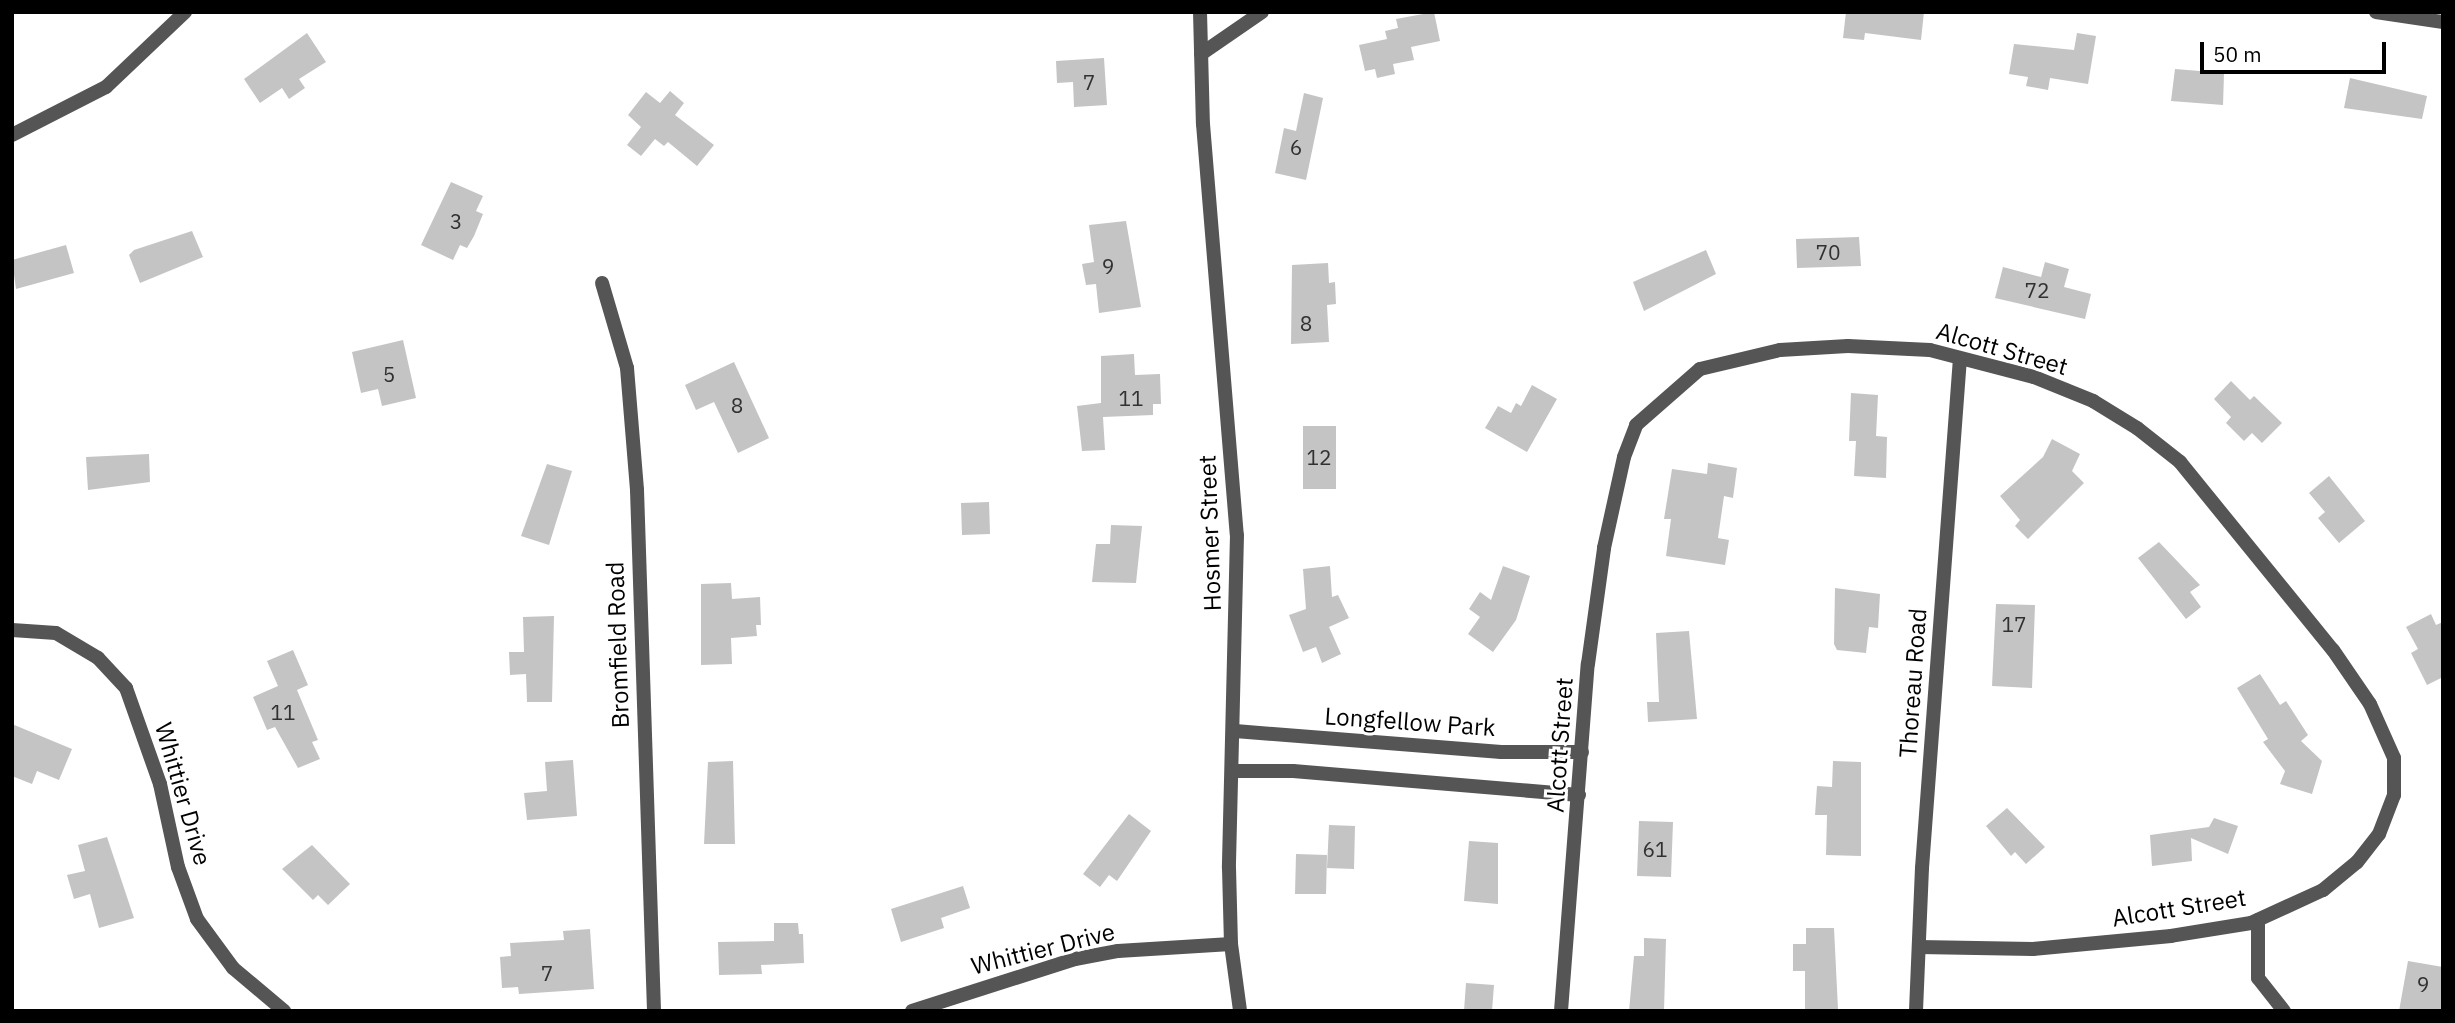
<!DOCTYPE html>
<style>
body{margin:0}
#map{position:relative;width:2455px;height:1023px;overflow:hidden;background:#fff;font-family:"IBM Plex Sans",sans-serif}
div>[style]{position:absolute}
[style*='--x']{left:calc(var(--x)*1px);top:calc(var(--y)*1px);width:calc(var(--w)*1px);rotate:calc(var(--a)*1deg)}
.building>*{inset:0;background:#c4c4c4}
.minor>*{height:14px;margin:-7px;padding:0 7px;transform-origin:7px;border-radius:7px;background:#555}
.tertiary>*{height:14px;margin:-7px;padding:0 7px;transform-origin:7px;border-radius:7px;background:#555}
span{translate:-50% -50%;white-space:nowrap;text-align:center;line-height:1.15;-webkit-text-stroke:6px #fff;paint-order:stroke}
.number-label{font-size:21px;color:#313131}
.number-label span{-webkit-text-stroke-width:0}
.street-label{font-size:24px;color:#000}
.frame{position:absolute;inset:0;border:14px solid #000;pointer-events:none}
.scale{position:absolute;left:2200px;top:42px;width:186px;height:32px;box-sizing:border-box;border:4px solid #000;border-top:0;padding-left:9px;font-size:21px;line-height:24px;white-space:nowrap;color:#000;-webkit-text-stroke:5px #fff;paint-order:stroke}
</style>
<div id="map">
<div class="building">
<i style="clip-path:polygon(1434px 12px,1440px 41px,1411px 47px,1414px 60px,1393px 64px,1395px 74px,1377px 78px,1375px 69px,1365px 71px,1359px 45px,1387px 39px,1385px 31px,1398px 28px,1396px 19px)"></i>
<i style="clip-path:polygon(1846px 12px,1924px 12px,1921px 40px,1865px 33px,1864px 40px,1843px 38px)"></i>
<i style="clip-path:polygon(307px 33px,326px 62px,299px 79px,305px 88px,289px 99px,282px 88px,260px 103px,244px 79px)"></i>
<i style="clip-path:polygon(2077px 33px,2096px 36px,2088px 84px,2050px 78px,2048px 90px,2026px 86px,2028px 77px,2009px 74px,2014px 44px,2074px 50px)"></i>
<i style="clip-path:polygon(1104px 58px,1107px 105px,1074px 107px,1073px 82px,1057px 83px,1056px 61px)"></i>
<i style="clip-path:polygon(2175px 69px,2224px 73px,2223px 105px,2171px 101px)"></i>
<i style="clip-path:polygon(2350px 78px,2427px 96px,2422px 119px,2344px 108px)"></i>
<i style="clip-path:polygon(670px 91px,684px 103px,675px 115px,714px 145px,697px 166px,668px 142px,664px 146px,655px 139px,641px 156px,627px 145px,641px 127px,628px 115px,646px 92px,660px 103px)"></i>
<i style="clip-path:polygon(1304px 93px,1323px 98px,1306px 180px,1275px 173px,1284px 128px,1296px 131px)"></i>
<i style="clip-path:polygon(451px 182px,483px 196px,476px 211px,483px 214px,474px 236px,467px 248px,460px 245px,453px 260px,421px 245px)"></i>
<i style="clip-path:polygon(1126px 221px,1141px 307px,1099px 313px,1096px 284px,1086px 285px,1082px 264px,1094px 262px,1089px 225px)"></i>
<i style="clip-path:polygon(192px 231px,203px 257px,140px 283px,129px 255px,134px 250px)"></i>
<i style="clip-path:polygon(1859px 237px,1861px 266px,1797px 268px,1796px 239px)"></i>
<i style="clip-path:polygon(66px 245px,74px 273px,16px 289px,12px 260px)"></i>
<i style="clip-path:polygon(1706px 250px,1716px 274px,1644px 311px,1633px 282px)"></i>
<i style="clip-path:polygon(2045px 262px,2069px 269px,2064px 287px,2091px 294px,2085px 319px,1995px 298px,2003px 267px,2041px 277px)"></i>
<i style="clip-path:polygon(1328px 263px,1329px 283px,1335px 282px,1336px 304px,1327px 305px,1329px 342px,1291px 344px,1292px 265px)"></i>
<i style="clip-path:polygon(403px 340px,416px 398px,382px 406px,378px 389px,361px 393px,352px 352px)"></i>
<i style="clip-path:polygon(1134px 354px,1135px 375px,1160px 374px,1161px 404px,1153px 404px,1153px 415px,1103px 417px,1105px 450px,1082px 451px,1077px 406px,1101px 403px,1101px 356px)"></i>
<i style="clip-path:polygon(734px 362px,769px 438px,738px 453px,714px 402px,696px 410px,685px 385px)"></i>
<i style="clip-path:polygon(2231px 381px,2250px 400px,2254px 396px,2282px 423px,2262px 443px,2252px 433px,2244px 441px,2226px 423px,2231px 417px,2214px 399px)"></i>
<i style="clip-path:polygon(1532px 385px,1557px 399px,1527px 452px,1485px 428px,1498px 406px,1511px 413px,1516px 403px,1521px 406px)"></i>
<i style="clip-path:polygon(1851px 393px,1878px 395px,1876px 436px,1887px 437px,1886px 478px,1854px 476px,1856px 441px,1849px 441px)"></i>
<i style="clip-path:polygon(1303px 426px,1336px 426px,1336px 489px,1303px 489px)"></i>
<i style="clip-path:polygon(2052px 439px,2080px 454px,2072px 471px,2084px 483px,2028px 539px,2015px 526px,2020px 520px,2000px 496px,2043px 457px)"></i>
<i style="clip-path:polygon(149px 454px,150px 482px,88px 490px,86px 457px)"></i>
<i style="clip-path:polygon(1708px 463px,1737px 468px,1733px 498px,1724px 496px,1718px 538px,1729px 540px,1725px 565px,1666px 556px,1671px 519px,1664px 519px,1672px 469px,1707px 474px)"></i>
<i style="clip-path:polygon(547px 464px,572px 471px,549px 545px,521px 536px)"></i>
<i style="clip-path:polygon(2329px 476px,2365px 521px,2339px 543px,2318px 518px,2325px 512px,2309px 493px)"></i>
<i style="clip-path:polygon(989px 502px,990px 534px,962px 535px,961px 503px)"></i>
<i style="clip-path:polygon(1111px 525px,1142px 526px,1136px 583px,1092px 582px,1096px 544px,1110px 544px)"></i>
<i style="clip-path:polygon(2159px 542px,2200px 585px,2190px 592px,2201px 607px,2186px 619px,2138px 558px)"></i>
<i style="clip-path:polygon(1330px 566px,1332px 597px,1338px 595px,1349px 618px,1329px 627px,1341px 654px,1322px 663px,1316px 647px,1303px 652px,1289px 615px,1306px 609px,1303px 569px)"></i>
<i style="clip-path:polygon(1503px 566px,1530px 576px,1516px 620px,1493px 652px,1468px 634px,1480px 617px,1469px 609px,1480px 592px,1491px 600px)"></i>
<i style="clip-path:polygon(731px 583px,732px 599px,760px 597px,761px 625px,756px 625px,757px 636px,731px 638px,732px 664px,701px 665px,701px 584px)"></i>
<i style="clip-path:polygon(1835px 588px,1880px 594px,1878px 628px,1869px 627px,1866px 653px,1837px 650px,1834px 644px)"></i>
<i style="clip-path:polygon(1996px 604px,2035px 605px,2032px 688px,1992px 686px)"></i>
<i style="clip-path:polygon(2431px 614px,2436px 625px,2443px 622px,2443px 677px,2427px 685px,2411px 653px,2418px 649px,2406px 627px)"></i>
<i style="clip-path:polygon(554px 616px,552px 702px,527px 702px,526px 674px,510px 675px,509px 652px,524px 652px,523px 617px)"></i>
<i style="clip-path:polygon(1689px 631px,1697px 719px,1648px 722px,1647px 702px,1659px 702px,1656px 633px)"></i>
<i style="clip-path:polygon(293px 650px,308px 685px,297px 690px,318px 740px,312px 742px,320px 759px,298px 768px,275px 727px,267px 730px,253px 697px,278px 686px,267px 661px)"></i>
<i style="clip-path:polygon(2260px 674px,2280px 705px,2286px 701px,2308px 735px,2301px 741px,2322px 761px,2312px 794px,2280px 784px,2285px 771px,2263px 742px,2268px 739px,2237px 688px)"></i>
<i style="clip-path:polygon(12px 724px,72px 749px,59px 780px,37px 771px,32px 784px,12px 776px)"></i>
<i style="clip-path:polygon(573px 760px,577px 816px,527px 820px,524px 793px,547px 791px,545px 762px)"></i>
<i style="clip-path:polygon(733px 761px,735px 844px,704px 844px,708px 762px)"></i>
<i style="clip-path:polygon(1833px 761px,1861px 762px,1861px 856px,1826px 855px,1827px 815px,1815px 815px,1817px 786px,1832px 787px)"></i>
<i style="clip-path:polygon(2007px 808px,2045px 847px,2026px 864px,2015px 852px,2011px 856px,1986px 826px)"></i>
<i style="clip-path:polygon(1129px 814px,1151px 831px,1117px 881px,1109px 875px,1100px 887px,1083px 874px)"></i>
<i style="clip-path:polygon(2214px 818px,2238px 826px,2228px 854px,2191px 838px,2192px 861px,2152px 866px,2150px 835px,2209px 827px)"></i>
<i style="clip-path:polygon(1639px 821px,1673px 822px,1671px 877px,1637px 876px)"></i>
<i style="clip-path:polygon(1329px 825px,1355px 826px,1354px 869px,1327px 868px)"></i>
<i style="clip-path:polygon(107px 837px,134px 918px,99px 928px,90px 894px,74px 899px,67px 875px,85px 871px,78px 845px)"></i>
<i style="clip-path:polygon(1469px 841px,1498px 843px,1498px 904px,1464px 901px)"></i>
<i style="clip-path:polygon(312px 845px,350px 884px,328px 905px,318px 895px,313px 900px,282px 869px)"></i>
<i style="clip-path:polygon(1296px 854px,1327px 855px,1326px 894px,1295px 894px)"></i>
<i style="clip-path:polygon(963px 886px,970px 908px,941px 918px,944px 928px,901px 942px,891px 909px)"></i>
<i style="clip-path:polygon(774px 923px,798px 923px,799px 934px,803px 934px,804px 963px,761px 965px,762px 974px,719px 975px,718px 942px,774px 941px)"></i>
<i style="clip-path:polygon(1806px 928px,1834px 928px,1838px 1009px,1805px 1009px,1805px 971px,1793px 971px,1793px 944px,1806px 944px)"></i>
<i style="clip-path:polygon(590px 929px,594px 989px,519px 994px,518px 987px,502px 988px,500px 957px,511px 956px,510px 943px,564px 940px,563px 931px)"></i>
<i style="clip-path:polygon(1644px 938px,1666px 939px,1664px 1011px,1629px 1011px,1634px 956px,1644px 956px)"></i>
<i style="clip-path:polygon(2408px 961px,2443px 967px,2441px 1011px,2399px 1011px)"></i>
<i style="clip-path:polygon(1466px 983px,1494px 985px,1492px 1011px,1464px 1011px)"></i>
</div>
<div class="minor">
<i style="--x:1200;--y:12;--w:112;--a:88.5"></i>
<i style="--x:1203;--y:124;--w:412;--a:85.3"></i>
<i style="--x:1237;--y:535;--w:333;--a:91.4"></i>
<i style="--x:1229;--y:868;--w:76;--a:88.5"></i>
<i style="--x:1231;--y:944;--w:68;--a:82.3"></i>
<i style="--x:1201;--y:54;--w:74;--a:-34.5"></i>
<i style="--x:12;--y:135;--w:106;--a:-27.1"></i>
<i style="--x:106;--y:87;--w:109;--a:-43.5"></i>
<i style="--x:602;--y:283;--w:89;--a:73.6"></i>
<i style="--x:627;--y:368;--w:122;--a:85.3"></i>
<i style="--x:637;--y:490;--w:521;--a:88.13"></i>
<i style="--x:12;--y:630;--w:44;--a:3.9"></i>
<i style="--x:56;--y:633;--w:49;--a:30.8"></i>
<i style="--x:98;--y:658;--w:41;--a:47"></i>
<i style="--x:126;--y:688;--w:102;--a:70.5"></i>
<i style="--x:160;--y:784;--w:85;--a:77.8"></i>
<i style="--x:178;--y:867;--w:55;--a:69.9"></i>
<i style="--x:197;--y:919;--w:61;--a:53.7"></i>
<i style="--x:233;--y:968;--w:67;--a:40.1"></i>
<i style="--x:1235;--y:731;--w:267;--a:4.5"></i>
<i style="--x:1501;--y:752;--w:81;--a:0"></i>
<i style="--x:1233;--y:771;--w:60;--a:0"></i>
<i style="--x:1293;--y:771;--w:287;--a:4.8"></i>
<i style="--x:2258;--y:920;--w:58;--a:90"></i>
<i style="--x:2258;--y:978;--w:42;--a:51.8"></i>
<i style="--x:912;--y:1011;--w:171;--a:-17.7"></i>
<i style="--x:1075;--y:959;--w:44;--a:-10.5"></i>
<i style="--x:1118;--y:951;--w:113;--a:-3.5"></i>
<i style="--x:1561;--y:1011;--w:348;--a:-85.6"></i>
<i style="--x:1588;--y:664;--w:117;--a:-82.1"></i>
<i style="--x:1604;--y:548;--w:93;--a:-77.6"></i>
<i style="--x:1624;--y:457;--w:34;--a:-69"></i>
<i style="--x:1636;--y:425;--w:85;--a:-41.2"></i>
<i style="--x:1700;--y:369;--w:82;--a:-13.4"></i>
<i style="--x:1780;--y:350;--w:68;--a:-3.4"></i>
<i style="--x:1848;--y:346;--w:82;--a:2.8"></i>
<i style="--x:1930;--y:350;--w:107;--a:14.6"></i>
<i style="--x:2034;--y:377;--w:64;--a:22.1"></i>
<i style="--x:2093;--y:401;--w:52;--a:31.5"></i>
<i style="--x:2137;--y:428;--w:55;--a:38.3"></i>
<i style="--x:2180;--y:462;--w:242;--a:50.9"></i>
<i style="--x:2333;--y:650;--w:65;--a:55.6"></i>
<i style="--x:2370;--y:704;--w:59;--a:66"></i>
<i style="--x:2394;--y:758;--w:37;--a:90"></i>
<i style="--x:2394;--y:795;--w:42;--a:111"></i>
<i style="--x:2379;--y:834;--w:36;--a:128"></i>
<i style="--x:2357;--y:862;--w:44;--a:140.5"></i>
<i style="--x:2323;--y:890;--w:79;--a:155.4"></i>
<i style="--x:2251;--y:923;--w:81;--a:170.8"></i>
<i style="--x:2171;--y:936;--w:139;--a:174.6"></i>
<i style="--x:2033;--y:949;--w:114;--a:-179"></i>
<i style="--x:1916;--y:1011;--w:143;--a:-87.6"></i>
<i style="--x:1922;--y:868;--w:511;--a:-85.74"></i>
</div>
<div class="tertiary">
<i style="--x:2376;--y:12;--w:68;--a:8.5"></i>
</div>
<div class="number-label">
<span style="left:1089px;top:82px">7</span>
<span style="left:1296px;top:147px">6</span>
<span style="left:456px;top:221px">3</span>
<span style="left:1828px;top:252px">70</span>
<span style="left:1108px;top:266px">9</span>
<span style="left:2037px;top:290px">72</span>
<span style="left:1306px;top:323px">8</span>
<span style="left:389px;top:374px">5</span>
<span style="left:1131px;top:398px">11</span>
<span style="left:737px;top:405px">8</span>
<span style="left:1319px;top:457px">12</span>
<span style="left:2014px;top:624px">17</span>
<span style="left:283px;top:712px">11</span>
<span style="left:1655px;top:849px">61</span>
<span style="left:547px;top:973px">7</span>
<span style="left:2423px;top:984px">9</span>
</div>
<div class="street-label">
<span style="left:2002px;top:349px;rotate:16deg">Alcott Street</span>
<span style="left:1210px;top:533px;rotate:-92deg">Hosmer Street</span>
<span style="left:618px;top:645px;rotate:-92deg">Bromfield Road</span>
<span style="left:1913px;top:683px;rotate:-86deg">Thoreau Road</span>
<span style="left:1410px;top:722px;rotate:4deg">Longfellow Park</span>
<span style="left:1560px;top:745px;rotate:-86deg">Alcott Street</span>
<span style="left:183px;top:794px;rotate:74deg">Whittier Drive</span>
<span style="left:2179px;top:908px;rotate:-9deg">Alcott Street</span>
<span style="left:1043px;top:949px;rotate:-14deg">Whittier Drive</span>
</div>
<div class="frame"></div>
<div class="scale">50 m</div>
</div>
